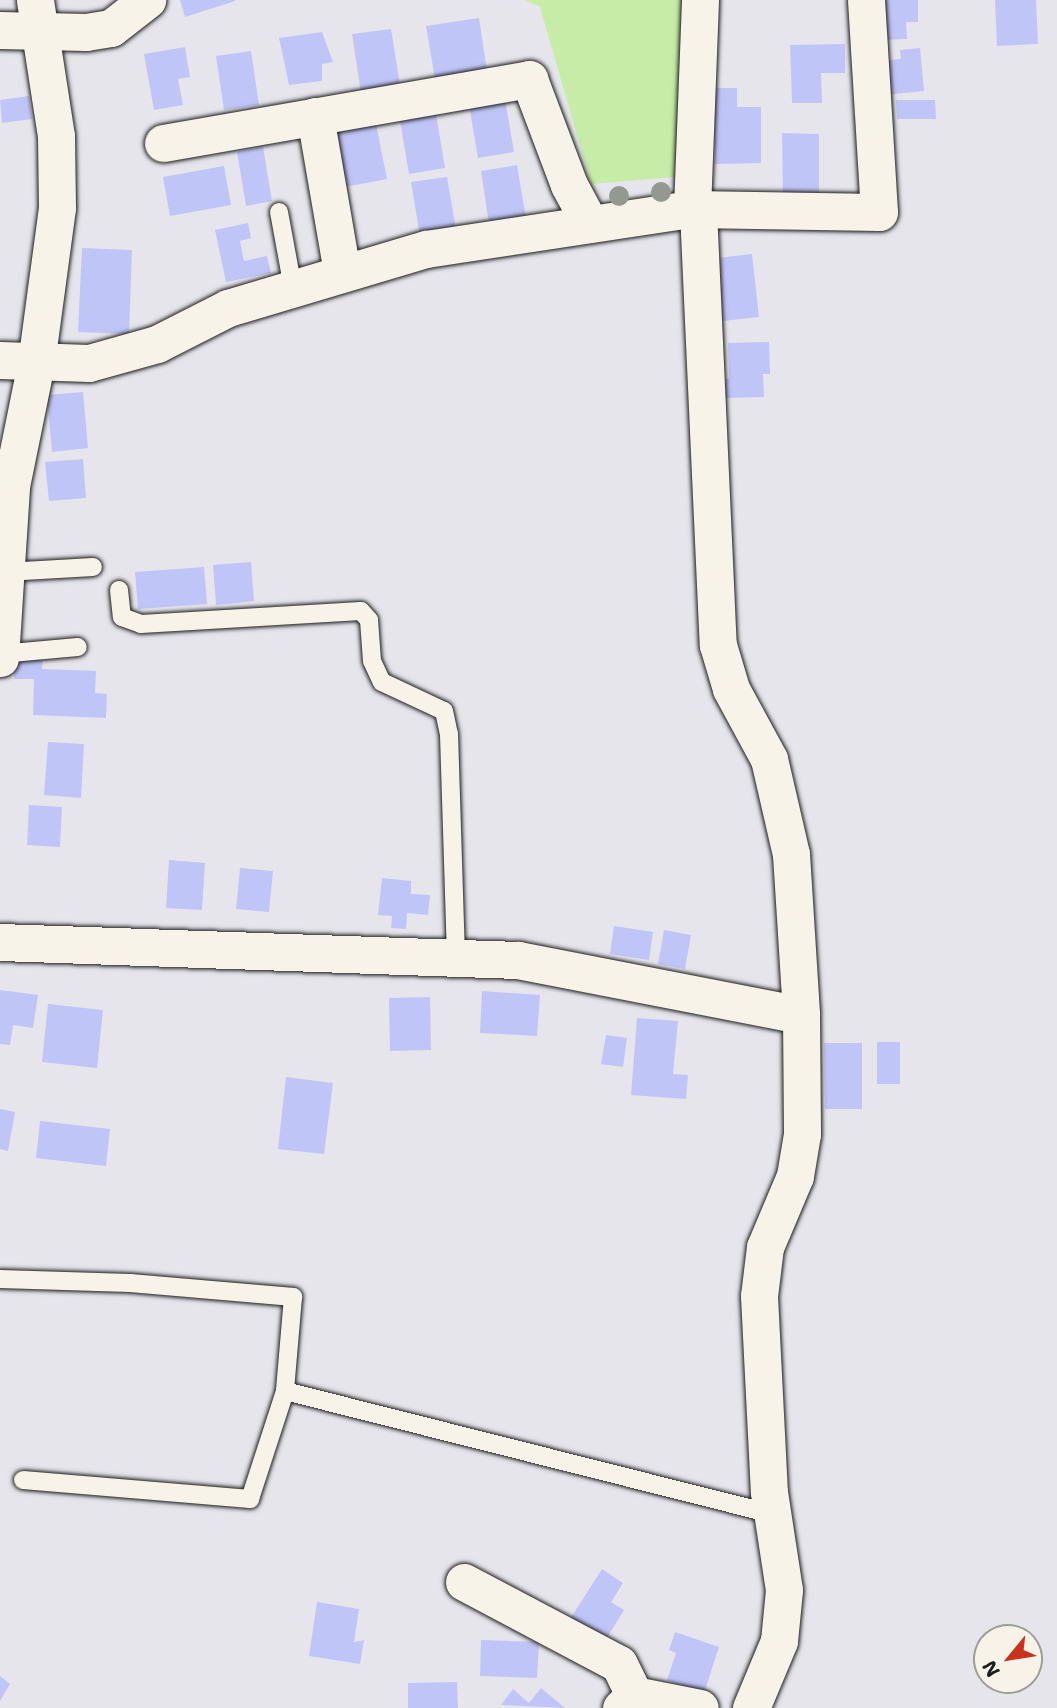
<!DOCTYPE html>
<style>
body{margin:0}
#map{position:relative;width:1057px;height:1708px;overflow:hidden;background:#e6e5ec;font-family:"Shantell Sans",sans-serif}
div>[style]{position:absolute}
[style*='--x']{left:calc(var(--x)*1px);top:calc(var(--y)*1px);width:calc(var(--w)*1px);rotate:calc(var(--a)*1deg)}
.green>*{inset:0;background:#c6eca7}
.building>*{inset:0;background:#c0c5f7}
.roads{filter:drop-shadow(0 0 2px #1c1c1c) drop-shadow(0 0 2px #1c1c1c)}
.lane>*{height:18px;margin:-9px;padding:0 9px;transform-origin:9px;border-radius:9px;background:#f7f3e8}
.street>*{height:37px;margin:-18.5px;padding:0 18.5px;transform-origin:18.5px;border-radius:18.5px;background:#f7f3e8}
.trees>*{width:20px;height:20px;margin:-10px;border-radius:50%;background:#939991}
span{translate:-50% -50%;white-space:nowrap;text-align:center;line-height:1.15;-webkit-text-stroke:6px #f7f3e8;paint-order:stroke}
.north{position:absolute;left:973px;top:1624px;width:70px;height:70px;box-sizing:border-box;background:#f7f3e8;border:2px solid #9f9d96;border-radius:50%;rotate:240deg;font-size:19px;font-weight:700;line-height:28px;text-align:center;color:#1c1c1c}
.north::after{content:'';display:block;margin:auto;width:24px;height:32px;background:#c8321e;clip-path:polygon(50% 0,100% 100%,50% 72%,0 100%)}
</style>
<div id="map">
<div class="green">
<i style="clip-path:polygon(525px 0,684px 0,676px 177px,591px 184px,540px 7px)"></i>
</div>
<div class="building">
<i style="clip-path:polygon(180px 0,235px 0,235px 1px,185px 17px)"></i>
<i style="clip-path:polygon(878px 0,918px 0,918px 22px,906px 22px,907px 39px,879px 40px)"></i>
<i style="clip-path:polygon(995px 0,1036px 0,1038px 44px,997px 46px)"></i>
<i style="clip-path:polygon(479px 18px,487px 71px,435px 79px,426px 26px)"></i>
<i style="clip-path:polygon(391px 29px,400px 85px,361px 93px,352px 34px)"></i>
<i style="clip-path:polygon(322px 32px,333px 62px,322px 64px,322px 81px,289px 85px,279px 38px)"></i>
<i style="clip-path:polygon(845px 44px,845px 73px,821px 73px,822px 103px,792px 103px,790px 45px)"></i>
<i style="clip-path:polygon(185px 47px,190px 77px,178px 79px,183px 105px,154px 110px,144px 54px)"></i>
<i style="clip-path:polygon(920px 48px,924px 91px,884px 95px,881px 61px,901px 59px,900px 50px)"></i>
<i style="clip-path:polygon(251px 51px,259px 105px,224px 110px,216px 56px)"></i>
<i style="clip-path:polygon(714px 88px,737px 88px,737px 107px,761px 107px,761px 163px,715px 164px)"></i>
<i style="clip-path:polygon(29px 96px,32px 119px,2px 123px,0 100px)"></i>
<i style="clip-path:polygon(505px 99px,514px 152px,478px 158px,469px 105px)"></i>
<i style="clip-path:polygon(896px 100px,935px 100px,936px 119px,897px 119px)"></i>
<i style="clip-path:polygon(436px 114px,445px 168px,409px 174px,400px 121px)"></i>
<i style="clip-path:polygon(376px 124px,387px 179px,345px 187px,335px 133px)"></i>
<i style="clip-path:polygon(782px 133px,819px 134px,819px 193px,783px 194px)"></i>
<i style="clip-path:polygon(263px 147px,272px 201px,246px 206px,237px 152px)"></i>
<i style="clip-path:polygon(517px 165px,526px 218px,489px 224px,481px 171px)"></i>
<i style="clip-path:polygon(224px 166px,231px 205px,170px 216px,163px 177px)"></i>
<i style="clip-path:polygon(447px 177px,456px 229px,420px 236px,411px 182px)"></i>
<i style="clip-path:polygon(248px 223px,251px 238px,240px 241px,244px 261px,267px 256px,271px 273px,226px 282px,215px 230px)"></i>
<i style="clip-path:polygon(82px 248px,132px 250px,129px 334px,78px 332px)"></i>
<i style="clip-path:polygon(752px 254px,759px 317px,723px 321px,717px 258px)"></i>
<i style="clip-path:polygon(769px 342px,770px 374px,763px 374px,764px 397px,722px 398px,721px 381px,729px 378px,728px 343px)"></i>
<i style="clip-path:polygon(83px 392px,88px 448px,52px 452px,47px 395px)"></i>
<i style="clip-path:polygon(83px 459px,86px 498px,49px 501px,45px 462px)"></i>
<i style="clip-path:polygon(251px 562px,254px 601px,216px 605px,213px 565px)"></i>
<i style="clip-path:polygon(204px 567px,207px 604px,138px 609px,135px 572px)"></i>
<i style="clip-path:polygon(15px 657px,43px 658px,42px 669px,96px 671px,95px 693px,107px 694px,106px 718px,33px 715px,34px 679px,14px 679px)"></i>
<i style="clip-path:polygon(48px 742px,84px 744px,81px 798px,44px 795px)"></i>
<i style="clip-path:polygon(29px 805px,62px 807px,60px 847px,27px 845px)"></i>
<i style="clip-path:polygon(169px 860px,205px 863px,202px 910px,166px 908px)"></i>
<i style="clip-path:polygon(240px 868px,273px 871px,269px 912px,236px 909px)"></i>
<i style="clip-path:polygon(382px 878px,411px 881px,411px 894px,430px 895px,428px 915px,407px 913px,406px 929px,391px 928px,392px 916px,378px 915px)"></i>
<i style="clip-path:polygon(614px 926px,653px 932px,649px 960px,610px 954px)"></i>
<i style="clip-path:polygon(664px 930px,691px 935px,685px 969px,658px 964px)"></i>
<i style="clip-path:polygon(0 990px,38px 995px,33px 1028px,13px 1025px,10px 1045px,0 1044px)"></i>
<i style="clip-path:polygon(482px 991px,540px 995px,537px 1036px,480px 1033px)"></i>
<i style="clip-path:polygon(430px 997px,431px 1050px,390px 1051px,389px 998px)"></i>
<i style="clip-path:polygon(48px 1004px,103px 1010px,97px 1068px,42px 1062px)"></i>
<i style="clip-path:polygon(637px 1018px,678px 1021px,673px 1074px,688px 1075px,686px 1099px,631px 1095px)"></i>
<i style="clip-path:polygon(606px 1035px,627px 1038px,623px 1067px,601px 1064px)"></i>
<i style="clip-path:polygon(877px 1042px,900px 1042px,900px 1084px,877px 1084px)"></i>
<i style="clip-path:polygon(824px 1043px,862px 1043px,862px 1109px,825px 1109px)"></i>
<i style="clip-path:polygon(286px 1077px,333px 1083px,324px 1154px,278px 1149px)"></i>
<i style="clip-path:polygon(0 1109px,15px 1112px,8px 1151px,0 1149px)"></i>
<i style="clip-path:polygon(40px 1121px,110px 1129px,106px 1166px,36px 1158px)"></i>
<i style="clip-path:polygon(602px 1569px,623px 1583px,611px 1602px,624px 1610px,605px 1641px,570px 1619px)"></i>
<i style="clip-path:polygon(317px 1602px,359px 1609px,354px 1642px,364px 1640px,360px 1664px,309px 1656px)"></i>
<i style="clip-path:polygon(675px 1632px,719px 1647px,704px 1693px,667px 1680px,676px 1653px,669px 1650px)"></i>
<i style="clip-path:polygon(481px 1640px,539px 1642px,537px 1678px,480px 1676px)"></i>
<i style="clip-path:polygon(0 1676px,10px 1684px,0 1701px)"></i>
<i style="clip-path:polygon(457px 1682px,458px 1708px,408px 1708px,408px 1683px)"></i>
<i style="clip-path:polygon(541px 1688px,565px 1708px,501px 1705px,513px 1689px,529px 1703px)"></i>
</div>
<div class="roads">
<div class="lane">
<i style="--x:279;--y:212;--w:77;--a:79.6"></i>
<i style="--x:6;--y:572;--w:87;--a:-3.3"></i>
<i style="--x:119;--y:590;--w:27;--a:84"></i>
<i style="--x:122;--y:617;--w:20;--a:20"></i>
<i style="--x:141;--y:624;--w:220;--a:-3.4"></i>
<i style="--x:361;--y:611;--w:12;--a:48"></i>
<i style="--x:369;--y:620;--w:41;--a:85.8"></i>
<i style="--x:372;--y:661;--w:23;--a:65"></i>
<i style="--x:382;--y:682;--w:68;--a:25.1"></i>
<i style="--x:444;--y:711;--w:24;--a:78"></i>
<i style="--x:449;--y:734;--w:224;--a:88.2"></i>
<i style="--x:0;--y:654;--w:78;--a:-5.1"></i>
<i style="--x:0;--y:1279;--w:130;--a:1.8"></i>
<i style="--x:130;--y:1283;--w:164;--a:4.9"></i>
<i style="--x:293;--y:1297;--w:94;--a:94.9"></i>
<i style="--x:285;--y:1391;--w:502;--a:14.17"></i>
<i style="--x:23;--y:1480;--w:228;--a:4.8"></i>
<i style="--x:250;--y:1499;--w:114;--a:-72"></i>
</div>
<div class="street">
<i style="--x:0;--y:30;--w:86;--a:1.3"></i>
<i style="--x:86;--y:32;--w:25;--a:-9"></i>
<i style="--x:111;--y:28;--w:46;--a:-37.9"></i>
<i style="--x:315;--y:116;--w:158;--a:80.2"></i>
<i style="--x:163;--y:143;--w:372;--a:-9.9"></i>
<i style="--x:529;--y:79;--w:113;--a:69.3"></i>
<i style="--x:569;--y:185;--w:44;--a:61.7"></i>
<i style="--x:692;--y:209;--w:209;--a:-87.8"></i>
<i style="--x:698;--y:210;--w:435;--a:87.4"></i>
<i style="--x:718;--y:645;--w:46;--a:73.5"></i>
<i style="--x:731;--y:689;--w:80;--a:61.5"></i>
<i style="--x:769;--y:759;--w:98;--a:77"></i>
<i style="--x:791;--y:854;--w:161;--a:86.4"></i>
<i style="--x:801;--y:1015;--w:119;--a:89.5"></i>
<i style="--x:802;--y:1134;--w:43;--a:99.5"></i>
<i style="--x:795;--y:1176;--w:77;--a:112.9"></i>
<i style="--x:765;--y:1247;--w:49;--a:97"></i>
<i style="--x:759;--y:1296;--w:196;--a:87.1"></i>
<i style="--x:769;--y:1492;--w:99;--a:81.3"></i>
<i style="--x:784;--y:1590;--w:51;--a:95.6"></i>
<i style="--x:779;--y:1641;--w:73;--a:112.7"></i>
<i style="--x:0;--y:360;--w:89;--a:1.9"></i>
<i style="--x:89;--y:363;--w:71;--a:-15.6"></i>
<i style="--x:157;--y:344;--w:80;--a:-26.9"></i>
<i style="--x:228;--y:308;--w:207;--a:-16.6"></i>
<i style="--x:426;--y:249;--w:269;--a:-8.6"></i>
<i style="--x:692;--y:209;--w:187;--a:0.9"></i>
<i style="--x:879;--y:212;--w:212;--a:-93.5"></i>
<i style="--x:0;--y:658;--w:172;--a:-86.3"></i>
<i style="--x:11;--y:486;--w:126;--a:-78.5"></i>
<i style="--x:36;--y:363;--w:156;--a:-82.3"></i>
<i style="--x:57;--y:208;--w:72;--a:-90.8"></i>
<i style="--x:56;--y:136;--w:138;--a:-98.8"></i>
<i style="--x:0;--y:942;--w:518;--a:1.99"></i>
<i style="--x:518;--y:960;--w:288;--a:11"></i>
<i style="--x:464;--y:1582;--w:175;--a:27.9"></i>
<i style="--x:619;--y:1664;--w:34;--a:64"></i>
<i style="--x:621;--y:1708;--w:18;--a:-45"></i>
<i style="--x:634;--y:1695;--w:67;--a:11.1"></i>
</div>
</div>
<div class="trees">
<i style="left:661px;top:192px"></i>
<i style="left:619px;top:196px"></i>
</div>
<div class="north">N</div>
</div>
